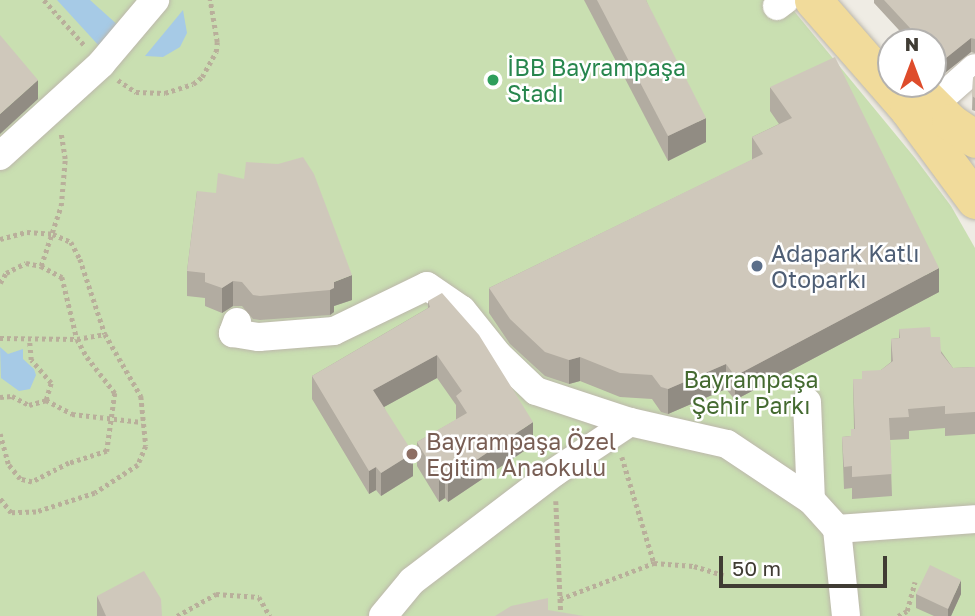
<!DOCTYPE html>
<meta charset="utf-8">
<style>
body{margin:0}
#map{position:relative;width:975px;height:616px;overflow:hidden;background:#efece4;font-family:"Golos Text",sans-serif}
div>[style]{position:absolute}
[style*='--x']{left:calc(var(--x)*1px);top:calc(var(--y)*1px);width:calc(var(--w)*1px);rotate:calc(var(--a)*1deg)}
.green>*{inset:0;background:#c9dfb1}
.water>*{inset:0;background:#a6cae6}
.path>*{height:4.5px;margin-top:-2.25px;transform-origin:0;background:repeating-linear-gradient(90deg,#b9af9b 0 3.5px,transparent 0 7px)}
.roads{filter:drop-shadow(0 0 2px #bcb7ab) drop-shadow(0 0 2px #bcb7ab)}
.minor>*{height:28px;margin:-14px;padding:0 14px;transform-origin:14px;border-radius:14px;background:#fff}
.major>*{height:37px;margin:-18.5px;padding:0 18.5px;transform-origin:18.5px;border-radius:18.5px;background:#f1db9b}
.wall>*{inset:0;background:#b2aca1}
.shaded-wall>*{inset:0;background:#918c83}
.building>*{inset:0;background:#cfc8bb}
.dots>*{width:19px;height:19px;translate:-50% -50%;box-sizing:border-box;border:4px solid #fff;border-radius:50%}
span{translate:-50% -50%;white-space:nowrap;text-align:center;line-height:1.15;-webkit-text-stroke:5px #fff;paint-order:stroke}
.leisure-label{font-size:23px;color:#27864d}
.left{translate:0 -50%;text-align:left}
.service-label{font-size:23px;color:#4e5e75}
.park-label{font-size:23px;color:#446a30}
.education-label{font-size:23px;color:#785e54}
.north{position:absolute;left:877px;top:28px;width:70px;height:70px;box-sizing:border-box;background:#fff;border:2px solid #b3b1ae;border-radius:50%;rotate:0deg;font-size:19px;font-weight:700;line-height:28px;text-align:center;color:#403c34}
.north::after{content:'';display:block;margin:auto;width:24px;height:32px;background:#de4c2b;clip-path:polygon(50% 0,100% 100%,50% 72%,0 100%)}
.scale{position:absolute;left:719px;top:556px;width:168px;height:32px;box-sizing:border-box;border:4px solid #403c34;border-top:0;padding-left:9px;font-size:21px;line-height:24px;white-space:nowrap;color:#403c34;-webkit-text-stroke:5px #fff;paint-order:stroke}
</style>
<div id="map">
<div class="green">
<i style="clip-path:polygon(0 0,785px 0,915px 158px,951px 206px,975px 248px,975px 616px,0 616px)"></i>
</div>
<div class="water">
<i style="clip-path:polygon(57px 0,90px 0,120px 27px,100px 47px)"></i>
<i style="clip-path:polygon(183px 10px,187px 33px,180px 47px,163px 57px,145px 56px)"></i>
<i style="clip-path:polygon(0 347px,8px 354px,23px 349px,23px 359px,34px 369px,36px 375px,30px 389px,19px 391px,1px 378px)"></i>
</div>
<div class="path">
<i style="--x:44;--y:0;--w:62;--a:48.3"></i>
<i style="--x:118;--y:80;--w:22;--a:34"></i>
<i style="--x:136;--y:92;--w:29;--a:2"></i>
<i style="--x:165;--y:93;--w:29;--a:-18"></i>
<i style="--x:193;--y:84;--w:11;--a:-38"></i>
<i style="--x:202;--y:77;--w:29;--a:-61"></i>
<i style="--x:216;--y:52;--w:10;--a:-84"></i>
<i style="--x:217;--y:42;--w:43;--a:-99.5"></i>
<i style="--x:0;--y:239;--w:28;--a:-15"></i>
<i style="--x:27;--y:232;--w:26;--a:4"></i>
<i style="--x:53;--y:234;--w:20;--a:24"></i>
<i style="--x:71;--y:242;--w:19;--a:62"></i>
<i style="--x:80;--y:259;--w:79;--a:71.6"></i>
<i style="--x:105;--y:334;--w:72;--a:59.9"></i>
<i style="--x:141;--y:396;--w:50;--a:84.3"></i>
<i style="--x:146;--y:446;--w:21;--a:113"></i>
<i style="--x:138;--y:465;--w:51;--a:146.9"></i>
<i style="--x:95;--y:493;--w:62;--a:162.1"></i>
<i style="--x:36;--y:512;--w:25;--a:178"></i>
<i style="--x:11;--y:513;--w:18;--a:-128"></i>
<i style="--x:41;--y:266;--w:63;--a:-71.6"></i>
<i style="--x:61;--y:206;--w:47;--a:-85.1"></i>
<i style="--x:65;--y:159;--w:25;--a:-99"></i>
<i style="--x:0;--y:283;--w:12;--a:-59"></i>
<i style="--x:6;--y:273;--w:22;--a:-27"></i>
<i style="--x:26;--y:263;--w:15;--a:11"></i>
<i style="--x:41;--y:266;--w:24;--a:28"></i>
<i style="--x:62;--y:277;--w:64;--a:76.4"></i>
<i style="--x:77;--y:339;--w:21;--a:61"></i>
<i style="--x:87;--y:357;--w:46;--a:52.1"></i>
<i style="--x:115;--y:393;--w:59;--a:97.9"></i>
<i style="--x:107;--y:451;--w:40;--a:162"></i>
<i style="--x:69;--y:463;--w:42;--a:152.8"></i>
<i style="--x:32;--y:482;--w:12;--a:-166"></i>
<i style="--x:20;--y:479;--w:19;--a:-129"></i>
<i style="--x:8;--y:464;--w:31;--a:-105"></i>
<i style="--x:0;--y:338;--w:77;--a:0.7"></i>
<i style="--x:77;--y:339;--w:28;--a:-10"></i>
<i style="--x:0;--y:397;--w:12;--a:-5"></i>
<i style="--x:12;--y:396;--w:19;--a:28"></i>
<i style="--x:29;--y:405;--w:18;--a:-16"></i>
<i style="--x:46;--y:400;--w:18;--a:-74"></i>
<i style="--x:51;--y:383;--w:30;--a:-131"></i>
<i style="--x:31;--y:360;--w:21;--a:-95"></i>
<i style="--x:46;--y:400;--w:30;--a:28"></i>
<i style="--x:72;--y:414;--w:70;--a:6.5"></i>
<i style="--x:622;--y:457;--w:111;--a:73.2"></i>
<i style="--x:556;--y:501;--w:115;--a:87.5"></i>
<i style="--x:560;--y:599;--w:101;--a:-21"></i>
<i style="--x:654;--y:563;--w:40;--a:4.3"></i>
<i style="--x:694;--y:566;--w:31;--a:17"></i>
<i style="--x:177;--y:616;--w:45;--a:-29.4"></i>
<i style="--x:216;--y:594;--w:43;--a:4"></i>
<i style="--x:259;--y:597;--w:22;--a:60"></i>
<i style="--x:898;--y:616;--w:10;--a:-29"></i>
<i style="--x:907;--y:611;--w:30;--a:-75"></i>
</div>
<div class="roads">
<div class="minor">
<i style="--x:777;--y:6;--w:10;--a:-37"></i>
<i style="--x:932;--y:106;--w:57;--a:-41.5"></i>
<i style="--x:0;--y:156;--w:137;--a:-42.3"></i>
<i style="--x:101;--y:64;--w:84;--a:-49.8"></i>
<i style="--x:237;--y:322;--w:12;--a:110"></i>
<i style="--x:233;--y:333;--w:26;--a:9"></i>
<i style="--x:259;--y:337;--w:75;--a:-4.6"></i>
<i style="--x:334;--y:331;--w:103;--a:-25.8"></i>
<i style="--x:427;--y:286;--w:42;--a:34.4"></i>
<i style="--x:462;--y:310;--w:58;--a:51.3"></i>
<i style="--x:498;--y:355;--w:52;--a:43.5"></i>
<i style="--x:536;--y:391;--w:99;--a:18.3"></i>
<i style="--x:630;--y:422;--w:99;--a:12.8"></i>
<i style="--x:727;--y:444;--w:101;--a:33.7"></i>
<i style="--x:811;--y:500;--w:39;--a:48"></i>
<i style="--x:837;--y:529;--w:87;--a:84.1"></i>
<i style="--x:807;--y:402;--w:98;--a:87.7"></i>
<i style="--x:837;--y:529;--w:138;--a:-4.1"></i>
<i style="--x:383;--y:616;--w:45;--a:-50.4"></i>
<i style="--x:412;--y:581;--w:180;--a:-37.3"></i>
<i style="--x:555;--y:472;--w:90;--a:-33.7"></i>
</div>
<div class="major">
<i style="--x:813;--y:0;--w:145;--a:48.9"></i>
<i style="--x:908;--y:109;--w:113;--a:53.6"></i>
<i style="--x:915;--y:87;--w:49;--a:45"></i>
<i style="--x:950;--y:122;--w:30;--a:34"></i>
</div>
</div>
<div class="wall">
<i style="clip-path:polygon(584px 0,646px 0,706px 142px,668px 161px)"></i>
<i style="clip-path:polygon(874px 0,975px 0,975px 53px,971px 52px,941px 76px,933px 67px,933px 42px,910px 42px,874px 3px)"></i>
<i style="clip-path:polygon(975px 76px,975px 111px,972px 110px,973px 78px)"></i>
<i style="clip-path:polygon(770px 87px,939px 292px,735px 400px,726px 389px,668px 414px,661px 412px,652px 399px,620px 397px,580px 381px,569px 384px,545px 376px,510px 344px,489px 313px,489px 288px,752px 160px,752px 137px,779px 124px,770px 111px)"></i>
<i style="clip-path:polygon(197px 191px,352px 300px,334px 306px,334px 312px,330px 315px,260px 320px,253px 319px,242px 306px,233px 306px,222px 313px,205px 306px,205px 298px,187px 296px,187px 271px)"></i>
<i style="clip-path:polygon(428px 301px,533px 445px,448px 502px,445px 498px,439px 502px,417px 466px,417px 442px,456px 420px,456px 405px,437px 378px,384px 407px,413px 476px,381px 496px,376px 490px,369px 494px,312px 399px,312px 376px,428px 308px)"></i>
<i style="clip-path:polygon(899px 329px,931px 337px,953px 368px,975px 367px,975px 434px,945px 436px,945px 428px,909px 431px,909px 439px,890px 440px,892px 496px,852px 499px,852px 488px,844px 489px,842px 437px,851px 436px,851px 429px,854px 429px,853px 379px,862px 379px,881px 370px,891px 362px,891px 339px,899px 338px)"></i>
<i style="clip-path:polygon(916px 594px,961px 594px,951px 616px,934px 616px,916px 608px)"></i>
<i style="clip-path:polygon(97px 596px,162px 616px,97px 616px)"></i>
</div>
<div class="shaded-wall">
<i style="clip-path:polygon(971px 38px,971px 52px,941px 76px,941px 62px)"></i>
<i style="clip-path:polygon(38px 80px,38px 99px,0 134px,0 114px)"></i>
<i style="clip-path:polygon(706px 118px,706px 142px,668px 161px,668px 136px)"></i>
<i style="clip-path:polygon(939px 268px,939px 292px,735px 400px,735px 376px)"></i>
<i style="clip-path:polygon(352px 275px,352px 300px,334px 306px,334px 312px,330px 315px,330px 290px,334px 282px)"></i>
<i style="clip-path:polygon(233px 281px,233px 306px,222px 313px,222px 288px)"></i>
<i style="clip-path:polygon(437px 355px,437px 378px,373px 413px,373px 390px)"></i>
<i style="clip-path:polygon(580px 357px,580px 381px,569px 384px,569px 360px)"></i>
<i style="clip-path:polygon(726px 364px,726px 389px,668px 414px,668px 389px)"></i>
<i style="clip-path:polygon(533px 422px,533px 445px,448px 502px,448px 479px)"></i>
<i style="clip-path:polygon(413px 453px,413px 476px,381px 496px,381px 473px)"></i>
<i style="clip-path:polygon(376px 467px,376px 490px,369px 494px,369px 471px)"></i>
<i style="clip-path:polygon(445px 475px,445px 498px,439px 502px,439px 479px)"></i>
<i style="clip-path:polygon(961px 580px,961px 594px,951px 616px,948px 616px,948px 609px)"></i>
</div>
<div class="building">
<i style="clip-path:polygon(597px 0,646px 0,706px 118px,668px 136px)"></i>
<i style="clip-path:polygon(884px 0,975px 0,975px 39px,971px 38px,941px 62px,933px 53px,933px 42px,923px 42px)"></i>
<i style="clip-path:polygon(0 35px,38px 80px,0 114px)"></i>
<i style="clip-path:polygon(835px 57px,939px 268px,735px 376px,726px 364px,668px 389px,661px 387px,652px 375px,620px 373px,580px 357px,569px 360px,545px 352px,510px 319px,489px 288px,763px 154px,752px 137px,792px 118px,770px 87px)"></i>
<i style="clip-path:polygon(975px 76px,975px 98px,972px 96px,973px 78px)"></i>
<i style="clip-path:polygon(303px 157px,314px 174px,352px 275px,334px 282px,334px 288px,330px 290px,260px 296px,253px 295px,242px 282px,233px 281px,222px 288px,205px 282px,205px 273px,187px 271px,197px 191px,216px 193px,218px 173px,244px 179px,246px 162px,278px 164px)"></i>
<i style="clip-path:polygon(442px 293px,479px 335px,533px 422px,448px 479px,445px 475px,439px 479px,417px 442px,467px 413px,456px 396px,462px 391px,437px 355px,373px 390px,413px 453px,381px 473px,376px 467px,369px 471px,312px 376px,430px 307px,428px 301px)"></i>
<i style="clip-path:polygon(930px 327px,931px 337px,940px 337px,941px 353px,953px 368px,975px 367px,975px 412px,945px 414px,945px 406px,908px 409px,909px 417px,889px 418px,892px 474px,852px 477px,852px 466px,844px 467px,842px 437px,851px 436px,851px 429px,855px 429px,853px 379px,862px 379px,862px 371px,881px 370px,893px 361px,891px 339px,900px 338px,899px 329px)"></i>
<i style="clip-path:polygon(930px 565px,961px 580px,948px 609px,916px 594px)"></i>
<i style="clip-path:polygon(144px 571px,161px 599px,162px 616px,106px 616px,97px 596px)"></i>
<i style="clip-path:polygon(548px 598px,548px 610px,584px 616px,495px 616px,511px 606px)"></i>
</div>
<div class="dots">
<i style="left:493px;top:80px;background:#2e9e5b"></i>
<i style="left:757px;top:266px;background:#5c6f8a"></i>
<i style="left:412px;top:454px;background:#8d6e63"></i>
</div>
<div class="leisure-label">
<span class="left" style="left:507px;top:80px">İBB Bayrampaşa<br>Stadı</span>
</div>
<div class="service-label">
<span class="left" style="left:771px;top:266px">Adapark Katlı<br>Otoparkı</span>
</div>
<div class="park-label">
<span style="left:751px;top:392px">Bayrampaşa<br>Şehir Parkı</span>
</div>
<div class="education-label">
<span class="left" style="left:426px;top:454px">Bayrampaşa Özel<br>Eğitim Anaokulu</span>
</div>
<div class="north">N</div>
<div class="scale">50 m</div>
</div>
